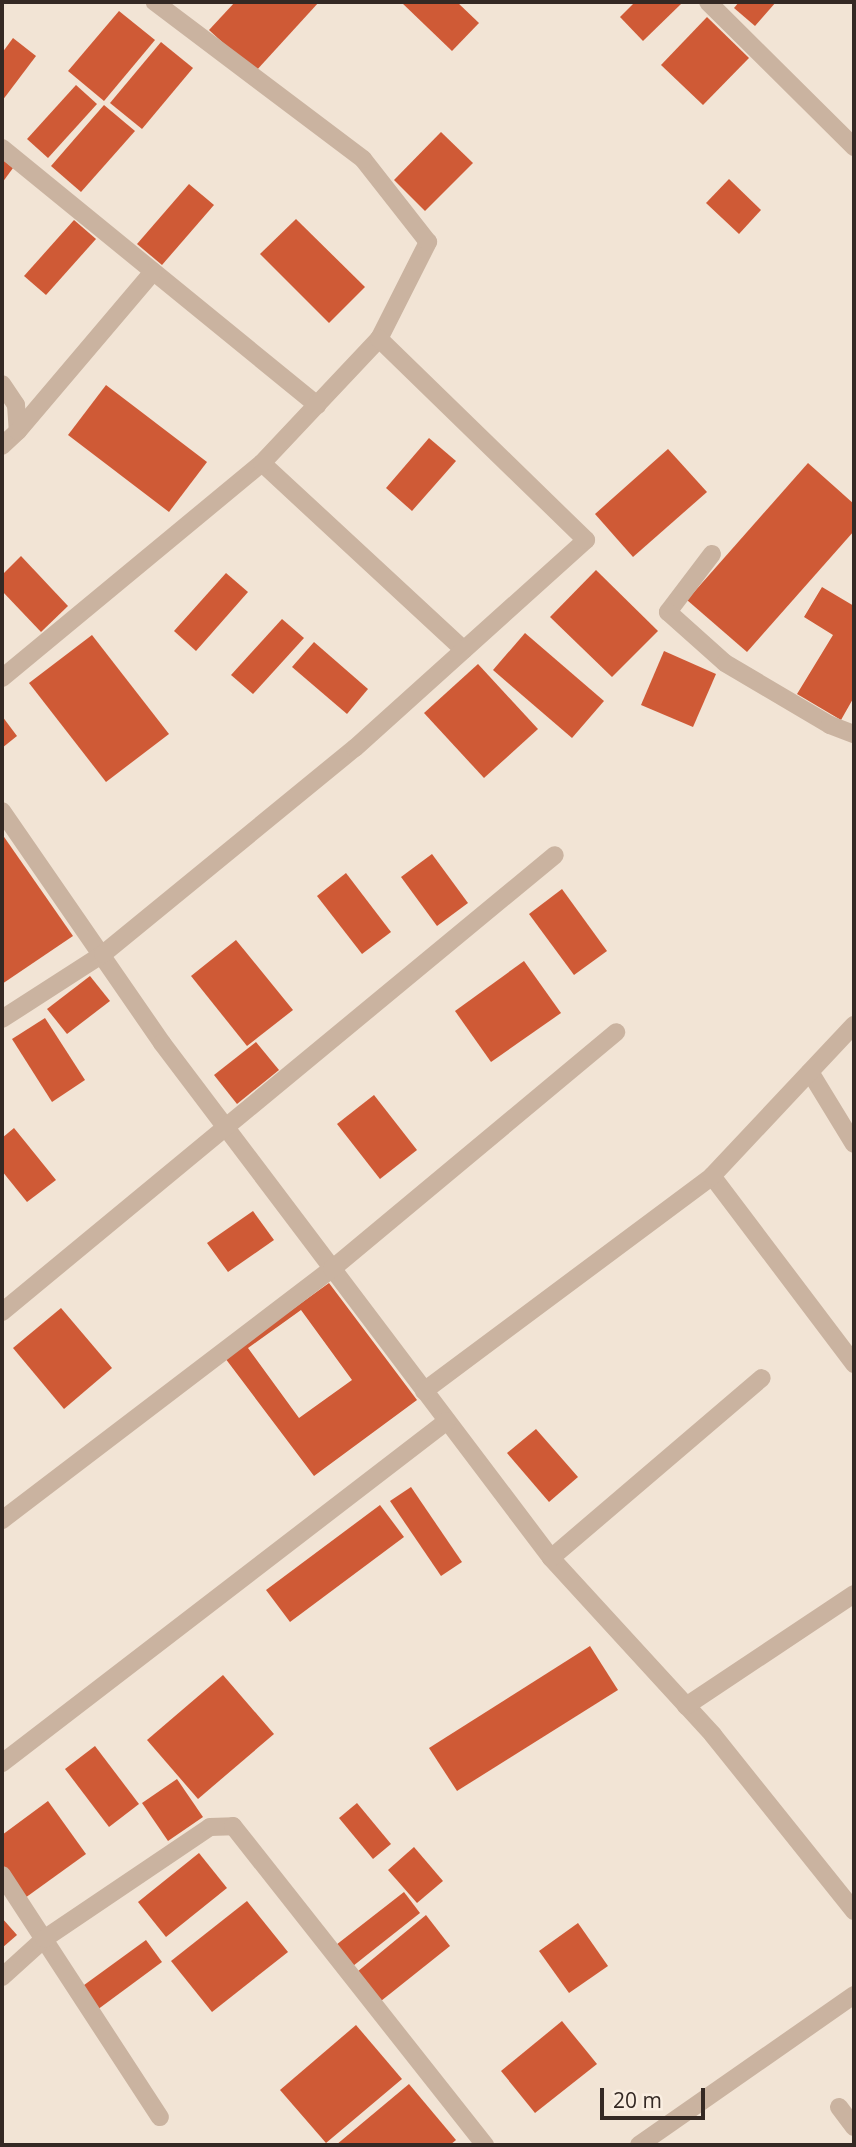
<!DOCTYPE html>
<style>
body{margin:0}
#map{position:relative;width:856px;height:2147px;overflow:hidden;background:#f2e4d5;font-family:"Open Sans",sans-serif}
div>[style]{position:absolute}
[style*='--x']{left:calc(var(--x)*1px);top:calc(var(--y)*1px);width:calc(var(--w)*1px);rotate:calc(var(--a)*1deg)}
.building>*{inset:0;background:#cf5a36}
.street>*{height:18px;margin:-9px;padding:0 9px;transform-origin:9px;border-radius:9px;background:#cab3a0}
span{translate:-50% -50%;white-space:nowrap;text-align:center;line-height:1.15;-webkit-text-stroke:6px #faeee1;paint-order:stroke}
.frame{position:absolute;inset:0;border:4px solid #342924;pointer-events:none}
.scale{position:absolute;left:600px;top:2088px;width:105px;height:32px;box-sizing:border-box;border:4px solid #342924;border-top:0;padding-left:9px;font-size:21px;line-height:24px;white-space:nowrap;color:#342924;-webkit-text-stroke:5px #faeee1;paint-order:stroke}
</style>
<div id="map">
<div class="building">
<i style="clip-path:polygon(235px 2px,319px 2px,255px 72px,209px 30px)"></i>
<i style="clip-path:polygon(401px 2px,457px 2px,479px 23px,452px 51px)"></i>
<i style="clip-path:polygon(635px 2px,681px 2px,682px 3px,643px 41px,620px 17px)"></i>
<i style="clip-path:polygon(739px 2px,776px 2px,755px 26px,734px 8px)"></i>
<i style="clip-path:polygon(119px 11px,155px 40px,104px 101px,68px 71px)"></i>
<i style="clip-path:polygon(707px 17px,749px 58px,703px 105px,661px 65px)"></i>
<i style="clip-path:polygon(13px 38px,36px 56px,2px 101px,2px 53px)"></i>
<i style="clip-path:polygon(161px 42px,193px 68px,142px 129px,110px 103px)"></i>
<i style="clip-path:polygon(76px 85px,97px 104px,48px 158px,27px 139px)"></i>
<i style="clip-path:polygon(104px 105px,135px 131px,81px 192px,51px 166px)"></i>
<i style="clip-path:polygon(441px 132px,473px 163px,425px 211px,394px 180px)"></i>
<i style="clip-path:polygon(2px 159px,13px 168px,2px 183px)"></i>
<i style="clip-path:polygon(729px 179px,761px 210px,739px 234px,706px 203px)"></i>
<i style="clip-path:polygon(189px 184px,214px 205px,162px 265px,137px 244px)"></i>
<i style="clip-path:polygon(296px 219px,365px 287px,329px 323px,260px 254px)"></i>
<i style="clip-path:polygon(74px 220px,96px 239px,46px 295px,24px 276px)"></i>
<i style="clip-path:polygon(106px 385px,207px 462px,169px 512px,68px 435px)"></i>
<i style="clip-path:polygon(429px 438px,456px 461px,412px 511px,386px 488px)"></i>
<i style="clip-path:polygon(668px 449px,707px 492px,633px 557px,595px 514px)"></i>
<i style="clip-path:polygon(808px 463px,854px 504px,854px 531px,747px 652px,687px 600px)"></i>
<i style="clip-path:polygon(21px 556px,68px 606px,41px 632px,2px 591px,2px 575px)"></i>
<i style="clip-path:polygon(596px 570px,658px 631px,612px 677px,550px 617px)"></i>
<i style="clip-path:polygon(226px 573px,248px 592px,196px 651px,174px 631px)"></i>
<i style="clip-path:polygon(822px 587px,854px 606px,854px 697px,841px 720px,797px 694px,833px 635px,804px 617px)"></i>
<i style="clip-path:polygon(282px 619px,304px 638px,253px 694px,231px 675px)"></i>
<i style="clip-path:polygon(525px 633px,604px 701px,572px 738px,493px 670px)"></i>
<i style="clip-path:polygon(92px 635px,169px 734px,106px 782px,29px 683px)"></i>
<i style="clip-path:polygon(314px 642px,368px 689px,347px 714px,292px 667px)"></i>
<i style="clip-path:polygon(664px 651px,716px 674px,693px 727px,641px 705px)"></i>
<i style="clip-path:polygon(478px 664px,538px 729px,484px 778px,424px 713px)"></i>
<i style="clip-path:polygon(2px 716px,17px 736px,2px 748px)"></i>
<i style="clip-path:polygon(2px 834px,73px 936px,2px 984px)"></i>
<i style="clip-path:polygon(432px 854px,468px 903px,437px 926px,401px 877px)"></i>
<i style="clip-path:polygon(346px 873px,391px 932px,362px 954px,317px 896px)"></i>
<i style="clip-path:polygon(562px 889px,607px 951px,574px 975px,529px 914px)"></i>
<i style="clip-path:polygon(236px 940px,293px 1010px,247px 1046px,191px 976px)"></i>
<i style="clip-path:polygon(524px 961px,561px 1013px,491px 1062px,455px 1011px)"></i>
<i style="clip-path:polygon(90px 976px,110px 1001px,67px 1034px,47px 1009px)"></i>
<i style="clip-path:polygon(45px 1018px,85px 1080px,52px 1102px,12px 1039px)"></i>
<i style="clip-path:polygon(256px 1042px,279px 1070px,237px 1104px,214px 1075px)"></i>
<i style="clip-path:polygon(374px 1095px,417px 1150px,380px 1179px,337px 1124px)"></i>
<i style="clip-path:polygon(14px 1128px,56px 1180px,27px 1202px,2px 1171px,2px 1138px)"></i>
<i style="clip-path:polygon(253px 1211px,274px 1240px,228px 1272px,207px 1243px)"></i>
<i style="clip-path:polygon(evenodd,329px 1283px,417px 1400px,314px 1476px,225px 1358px,329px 1283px,301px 1310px,352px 1380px,299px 1418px,248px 1348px,301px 1310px)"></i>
<i style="clip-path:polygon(61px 1308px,112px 1368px,64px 1409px,13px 1348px)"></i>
<i style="clip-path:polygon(536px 1429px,578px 1477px,549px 1502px,507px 1453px)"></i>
<i style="clip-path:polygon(411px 1487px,462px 1562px,441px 1576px,390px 1501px)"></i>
<i style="clip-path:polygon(380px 1505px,404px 1537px,290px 1622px,266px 1590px)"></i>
<i style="clip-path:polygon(590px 1646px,618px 1690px,457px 1791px,429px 1748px)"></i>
<i style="clip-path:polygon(223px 1675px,274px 1734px,198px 1799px,147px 1740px)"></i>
<i style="clip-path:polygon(95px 1746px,139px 1804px,109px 1827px,65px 1769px)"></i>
<i style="clip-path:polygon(177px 1779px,203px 1817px,168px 1841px,142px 1803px)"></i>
<i style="clip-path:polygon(48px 1801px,86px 1854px,25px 1898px,2px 1867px,2px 1835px)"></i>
<i style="clip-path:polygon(357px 1803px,391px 1844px,373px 1859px,339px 1818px)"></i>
<i style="clip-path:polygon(414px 1847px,443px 1881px,417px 1903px,388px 1870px)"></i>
<i style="clip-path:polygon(199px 1853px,227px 1888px,166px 1937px,138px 1902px)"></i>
<i style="clip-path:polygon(404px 1892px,420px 1913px,353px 1966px,336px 1945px)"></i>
<i style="clip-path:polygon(247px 1901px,288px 1952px,212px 2012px,171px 1961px)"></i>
<i style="clip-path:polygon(426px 1915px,450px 1946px,381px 2001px,357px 1972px)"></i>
<i style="clip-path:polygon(2px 1918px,17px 1935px,2px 1948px)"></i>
<i style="clip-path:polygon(578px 1923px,608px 1966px,569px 1993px,539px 1951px)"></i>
<i style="clip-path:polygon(146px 1940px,162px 1962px,97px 2010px,80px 1988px)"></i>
<i style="clip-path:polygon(562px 2021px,597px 2064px,535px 2113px,501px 2071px)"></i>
<i style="clip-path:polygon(356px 2025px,402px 2079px,326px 2143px,280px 2090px)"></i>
<i style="clip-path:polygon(409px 2084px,456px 2140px,450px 2145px,336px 2145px)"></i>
</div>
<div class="street">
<i style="--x:708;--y:2;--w:206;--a:44.8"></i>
<i style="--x:2;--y:148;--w:407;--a:39.2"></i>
<i style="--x:2;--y:384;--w:25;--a:56"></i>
<i style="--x:16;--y:405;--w:26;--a:86"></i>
<i style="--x:18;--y:431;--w:22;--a:137"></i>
<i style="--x:18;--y:431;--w:209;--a:-49.7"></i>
<i style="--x:262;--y:463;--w:275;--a:42.8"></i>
<i style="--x:712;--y:554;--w:73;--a:127.2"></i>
<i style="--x:668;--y:612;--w:76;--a:41.8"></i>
<i style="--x:725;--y:663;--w:122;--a:30.6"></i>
<i style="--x:830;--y:725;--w:26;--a:21"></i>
<i style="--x:2;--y:678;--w:337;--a:-39.6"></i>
<i style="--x:262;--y:463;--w:170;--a:-46.7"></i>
<i style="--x:379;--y:339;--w:109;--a:-63.2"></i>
<i style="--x:428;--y:242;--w:105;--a:-128.1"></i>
<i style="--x:363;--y:159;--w:261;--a:-143"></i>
<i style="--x:2;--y:811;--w:282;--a:55.4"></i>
<i style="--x:162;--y:1043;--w:645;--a:52.93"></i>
<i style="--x:551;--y:1558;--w:240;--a:47.5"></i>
<i style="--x:713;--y:1735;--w:226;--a:51.3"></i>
<i style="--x:2;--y:1019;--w:120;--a:-32.8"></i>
<i style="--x:103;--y:954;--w:325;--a:-39.3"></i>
<i style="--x:355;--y:748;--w:311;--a:-42"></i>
<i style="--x:586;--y:540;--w:289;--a:-135.8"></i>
<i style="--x:810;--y:1072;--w:84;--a:58.6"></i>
<i style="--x:712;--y:1176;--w:236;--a:52.9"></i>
<i style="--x:2;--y:1312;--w:717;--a:-39.57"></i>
<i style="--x:424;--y:1391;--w:359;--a:-36.7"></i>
<i style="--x:712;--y:1176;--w:207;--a:-46.8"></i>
<i style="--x:2;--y:1520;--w:415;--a:-37.3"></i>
<i style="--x:332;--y:1269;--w:370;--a:-39.8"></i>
<i style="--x:551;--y:1558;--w:277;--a:-40.5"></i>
<i style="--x:686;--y:1706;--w:202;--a:-33.7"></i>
<i style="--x:2;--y:1763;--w:561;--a:-37.54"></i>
<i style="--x:2;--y:1875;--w:289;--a:56.9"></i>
<i style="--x:2;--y:1977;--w:57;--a:-42.1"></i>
<i style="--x:44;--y:1939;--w:200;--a:-34"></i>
<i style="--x:210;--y:1827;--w:23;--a:-2"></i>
<i style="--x:233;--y:1826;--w:407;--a:51.7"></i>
<i style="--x:839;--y:2107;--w:25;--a:53"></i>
<i style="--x:639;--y:2145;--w:262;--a:-34.9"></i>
</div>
<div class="frame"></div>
<div class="scale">20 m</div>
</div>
